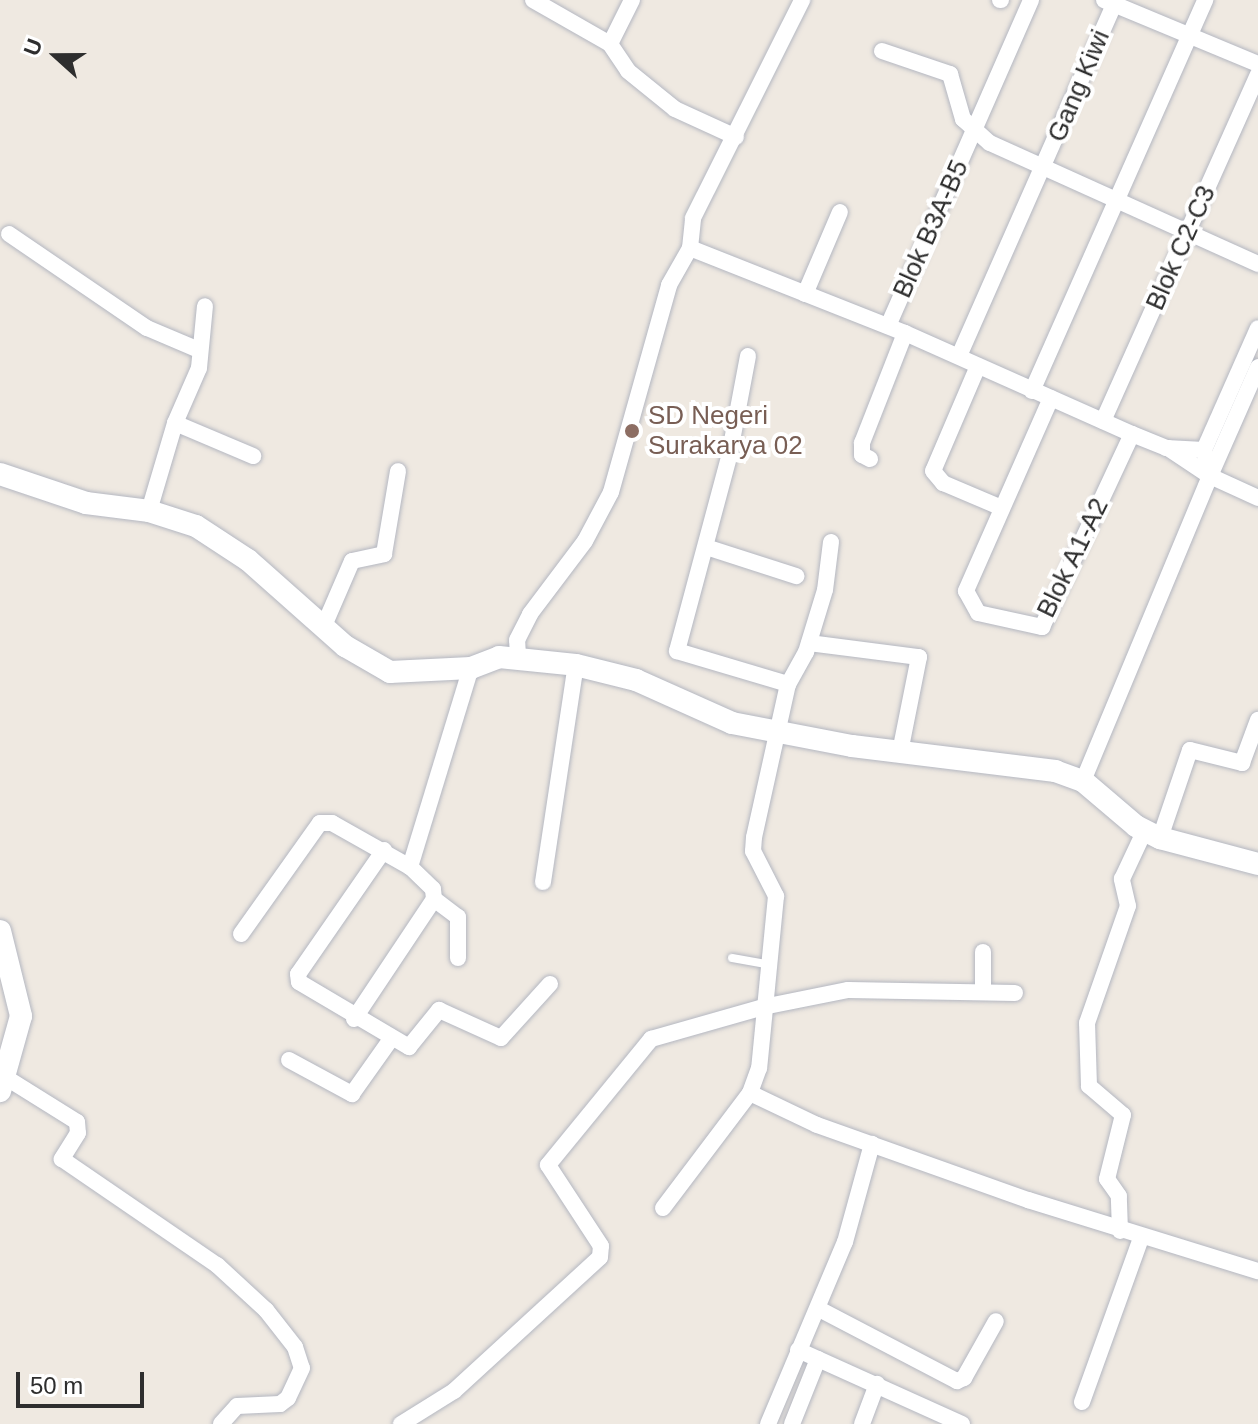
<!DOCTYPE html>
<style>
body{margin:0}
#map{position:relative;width:1258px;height:1424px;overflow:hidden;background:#efe9e1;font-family:Arial,sans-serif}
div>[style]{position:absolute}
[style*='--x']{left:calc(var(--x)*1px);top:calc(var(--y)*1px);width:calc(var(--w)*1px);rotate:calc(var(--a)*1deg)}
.roads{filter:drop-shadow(0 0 2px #b4b7c1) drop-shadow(0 0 2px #b4b7c1)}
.lane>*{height:8px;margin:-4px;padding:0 4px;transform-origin:4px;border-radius:4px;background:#fff}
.street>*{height:16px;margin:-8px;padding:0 8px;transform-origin:8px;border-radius:8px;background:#fff}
.secondary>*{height:22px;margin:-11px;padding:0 11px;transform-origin:11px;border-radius:11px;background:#fff}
.dots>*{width:22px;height:22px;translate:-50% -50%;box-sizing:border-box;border:4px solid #fff;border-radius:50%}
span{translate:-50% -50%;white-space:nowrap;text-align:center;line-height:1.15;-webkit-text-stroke:8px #fff;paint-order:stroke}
.street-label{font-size:26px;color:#2e2e2e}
.education-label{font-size:26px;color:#785e54}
.left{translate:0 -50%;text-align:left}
.north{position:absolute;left:16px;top:16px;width:80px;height:80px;-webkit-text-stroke:6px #fff;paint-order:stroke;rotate:291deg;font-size:22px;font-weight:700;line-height:32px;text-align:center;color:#2e2e2e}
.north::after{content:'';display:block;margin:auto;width:28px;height:36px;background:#2e2e2e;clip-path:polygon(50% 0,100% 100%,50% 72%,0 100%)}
.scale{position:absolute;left:16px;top:1372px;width:128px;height:36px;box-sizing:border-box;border:4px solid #2e2e2e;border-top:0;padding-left:10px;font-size:24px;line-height:28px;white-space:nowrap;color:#2e2e2e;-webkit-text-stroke:6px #fff;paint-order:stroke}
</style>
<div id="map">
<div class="roads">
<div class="lane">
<i style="--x:732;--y:958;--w:36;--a:10"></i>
</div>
<div class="street">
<i style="--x:533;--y:0;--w:89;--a:29.7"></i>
<i style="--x:610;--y:44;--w:32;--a:56"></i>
<i style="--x:628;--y:71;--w:60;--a:39"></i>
<i style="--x:675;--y:109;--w:67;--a:24.7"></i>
<i style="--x:1000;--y:0;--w:1;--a:0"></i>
<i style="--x:1104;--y:0;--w:167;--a:22.6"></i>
<i style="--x:610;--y:44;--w:49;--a:-63.4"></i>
<i style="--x:882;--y:51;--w:72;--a:18.7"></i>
<i style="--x:950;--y:74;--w:47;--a:73.9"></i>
<i style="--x:963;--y:119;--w:36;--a:42"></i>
<i style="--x:990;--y:143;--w:294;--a:24.3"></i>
<i style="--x:9;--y:234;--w:167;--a:34.3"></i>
<i style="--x:147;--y:328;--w:56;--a:22.9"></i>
<i style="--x:690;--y:248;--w:231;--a:21.6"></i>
<i style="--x:905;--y:333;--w:248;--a:24"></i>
<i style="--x:1132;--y:434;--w:37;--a:22"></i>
<i style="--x:1166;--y:448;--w:38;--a:3"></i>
<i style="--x:805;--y:294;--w:89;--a:-66.9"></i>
<i style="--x:888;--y:326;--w:356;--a:-66.3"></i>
<i style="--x:748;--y:356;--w:103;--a:100.7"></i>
<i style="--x:729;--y:457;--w:201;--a:105"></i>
<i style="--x:677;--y:651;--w:116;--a:16.6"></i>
<i style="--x:959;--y:356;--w:385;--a:-66.2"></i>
<i style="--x:978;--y:366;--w:114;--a:113.2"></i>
<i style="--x:933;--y:471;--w:16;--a:50"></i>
<i style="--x:943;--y:483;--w:64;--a:23"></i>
<i style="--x:1032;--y:391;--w:428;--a:-66.1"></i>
<i style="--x:1051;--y:398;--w:211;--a:113.8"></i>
<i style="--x:966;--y:591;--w:25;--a:61"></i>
<i style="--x:978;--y:613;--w:66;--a:12.3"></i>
<i style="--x:1042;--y:627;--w:213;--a:-65"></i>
<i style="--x:1103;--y:421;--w:380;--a:-65.9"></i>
<i style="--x:175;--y:423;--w:85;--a:22.9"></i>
<i style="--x:1168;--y:448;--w:50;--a:33.7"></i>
<i style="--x:1210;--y:476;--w:119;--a:-66.2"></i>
<i style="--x:870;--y:459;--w:9;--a:-153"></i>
<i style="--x:862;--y:455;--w:12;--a:-90"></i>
<i style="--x:862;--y:443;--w:118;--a:-68.6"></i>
<i style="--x:1210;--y:476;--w:53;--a:24.6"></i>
<i style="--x:149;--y:511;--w:92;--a:-73.5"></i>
<i style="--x:175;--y:423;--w:60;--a:-66.4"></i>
<i style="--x:199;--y:368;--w:62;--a:-84.5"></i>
<i style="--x:831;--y:542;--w:48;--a:97.1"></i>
<i style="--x:825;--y:590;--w:65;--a:107"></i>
<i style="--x:806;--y:652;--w:37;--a:119"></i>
<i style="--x:788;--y:684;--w:157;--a:102.5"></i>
<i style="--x:754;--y:837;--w:14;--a:94"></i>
<i style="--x:753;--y:851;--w:51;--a:62.9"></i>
<i style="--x:776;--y:896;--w:173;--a:95.6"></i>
<i style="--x:759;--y:1068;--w:27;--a:110"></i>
<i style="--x:750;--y:1093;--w:74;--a:25.5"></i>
<i style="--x:817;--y:1125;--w:224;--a:19.6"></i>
<i style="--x:1028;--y:1200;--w:241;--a:17.2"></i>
<i style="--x:706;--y:547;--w:95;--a:17.9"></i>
<i style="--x:323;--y:628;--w:73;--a:-66.6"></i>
<i style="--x:352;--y:561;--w:33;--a:-12"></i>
<i style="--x:384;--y:554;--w:84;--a:-80.4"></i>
<i style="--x:809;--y:643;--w:111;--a:7.3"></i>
<i style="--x:919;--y:657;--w:97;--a:101.3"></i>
<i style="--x:518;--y:657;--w:17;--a:-93"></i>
<i style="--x:517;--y:640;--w:29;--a:-63"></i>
<i style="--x:530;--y:614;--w:91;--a:-53"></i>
<i style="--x:585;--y:541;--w:55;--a:-62"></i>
<i style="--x:611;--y:492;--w:215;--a:-74.3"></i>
<i style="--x:669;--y:285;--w:43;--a:-60.4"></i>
<i style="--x:690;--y:248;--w:30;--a:-84"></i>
<i style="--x:693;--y:218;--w:244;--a:-63.4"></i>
<i style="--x:1083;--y:781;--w:330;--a:-67.4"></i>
<i style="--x:1210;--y:476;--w:27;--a:-103"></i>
<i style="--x:1204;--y:450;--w:133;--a:-66.1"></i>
<i style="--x:1160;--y:838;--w:93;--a:-71.2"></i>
<i style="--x:1190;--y:750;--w:54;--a:14"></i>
<i style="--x:1242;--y:763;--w:46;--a:-69.6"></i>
<i style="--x:384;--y:850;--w:151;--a:124.7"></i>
<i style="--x:298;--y:974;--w:8;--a:83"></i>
<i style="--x:299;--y:982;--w:128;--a:30.6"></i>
<i style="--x:409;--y:1047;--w:48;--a:-51"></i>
<i style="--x:439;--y:1010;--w:68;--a:24.3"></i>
<i style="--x:501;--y:1038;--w:73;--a:-47.8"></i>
<i style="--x:543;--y:882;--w:219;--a:-81.4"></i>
<i style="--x:434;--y:899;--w:30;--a:37"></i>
<i style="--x:458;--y:917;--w:41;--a:90"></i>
<i style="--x:241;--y:934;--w:136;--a:-54.6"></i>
<i style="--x:320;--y:823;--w:12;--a:0"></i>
<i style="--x:332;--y:823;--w:90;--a:29.4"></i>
<i style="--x:983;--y:991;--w:39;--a:-90"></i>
<i style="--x:354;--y:1019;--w:144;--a:-56.3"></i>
<i style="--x:434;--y:899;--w:10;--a:-96"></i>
<i style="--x:433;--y:889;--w:32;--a:-136"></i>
<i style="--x:410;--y:867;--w:208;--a:-73"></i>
<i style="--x:289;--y:1060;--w:72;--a:28.4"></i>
<i style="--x:352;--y:1094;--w:67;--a:-54.7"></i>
<i style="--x:5;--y:1077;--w:85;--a:32"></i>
<i style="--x:77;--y:1122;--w:11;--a:85"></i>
<i style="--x:78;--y:1133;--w:31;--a:122"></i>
<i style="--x:62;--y:1159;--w:188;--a:34.4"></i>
<i style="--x:217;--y:1265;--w:67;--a:42.6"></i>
<i style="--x:266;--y:1310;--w:47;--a:51.9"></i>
<i style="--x:295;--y:1347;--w:22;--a:72"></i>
<i style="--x:302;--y:1368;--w:33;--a:115"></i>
<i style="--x:288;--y:1398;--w:10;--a:143"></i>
<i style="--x:280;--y:1404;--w:43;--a:177.3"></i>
<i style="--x:237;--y:1406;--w:24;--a:132"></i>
<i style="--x:663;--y:1208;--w:144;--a:-52.9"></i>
<i style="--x:1120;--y:1231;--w:35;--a:-92"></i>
<i style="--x:1119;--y:1196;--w:21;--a:-125"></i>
<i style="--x:1107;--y:1179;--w:66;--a:-76"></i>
<i style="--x:1123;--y:1115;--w:45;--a:-139.5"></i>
<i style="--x:1089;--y:1086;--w:63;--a:-91.8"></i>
<i style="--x:1087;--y:1023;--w:124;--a:-70.7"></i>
<i style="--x:1128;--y:906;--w:28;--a:-103"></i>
<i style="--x:1122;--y:879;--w:54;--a:-64.9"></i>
<i style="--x:819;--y:1309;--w:156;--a:27.6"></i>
<i style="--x:957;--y:1381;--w:8;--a:-23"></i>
<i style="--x:964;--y:1378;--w:65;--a:-60.7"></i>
<i style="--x:798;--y:1350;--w:180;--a:24.3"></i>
<i style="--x:1082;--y:1402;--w:174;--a:-70.2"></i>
<i style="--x:401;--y:1424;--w:62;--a:-31.9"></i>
<i style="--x:454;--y:1391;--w:198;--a:-42.5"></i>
<i style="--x:600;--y:1257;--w:11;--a:-85"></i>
<i style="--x:601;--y:1246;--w:97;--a:-123.2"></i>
<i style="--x:548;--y:1165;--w:163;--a:-50.7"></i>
<i style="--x:651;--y:1039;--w:116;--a:-15.9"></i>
<i style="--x:763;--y:1007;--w:87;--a:-11.3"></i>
<i style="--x:848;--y:990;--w:167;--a:1"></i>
<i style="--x:768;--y:1424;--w:198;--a:-67.1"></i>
<i style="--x:845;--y:1242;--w:102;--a:-74.6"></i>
<i style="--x:792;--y:1424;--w:70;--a:-68.2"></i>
<i style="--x:862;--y:1424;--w:43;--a:-69.4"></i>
</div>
<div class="secondary">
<i style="--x:0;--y:474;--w:91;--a:18.6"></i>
<i style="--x:86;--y:503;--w:64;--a:7.2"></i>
<i style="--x:149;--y:511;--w:49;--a:17.7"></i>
<i style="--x:196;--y:526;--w:62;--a:33.2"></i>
<i style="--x:248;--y:560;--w:130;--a:41.6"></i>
<i style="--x:345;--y:646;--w:52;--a:30"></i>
<i style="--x:390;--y:672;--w:81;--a:-2.8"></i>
<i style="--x:471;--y:668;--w:30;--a:-21"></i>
<i style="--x:499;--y:657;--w:77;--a:5.9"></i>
<i style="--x:576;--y:665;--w:62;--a:14"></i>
<i style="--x:636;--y:680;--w:105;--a:24.1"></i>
<i style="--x:732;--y:723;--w:122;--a:10.9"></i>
<i style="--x:852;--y:746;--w:205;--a:7"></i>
<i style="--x:1055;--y:771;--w:30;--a:20"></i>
<i style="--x:1083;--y:781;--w:70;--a:40.3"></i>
<i style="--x:1136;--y:826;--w:27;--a:27"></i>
<i style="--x:1160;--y:838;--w:101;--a:14.9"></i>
<i style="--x:0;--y:931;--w:88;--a:76.1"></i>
<i style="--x:21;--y:1016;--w:78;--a:105.6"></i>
</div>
</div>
<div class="dots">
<i style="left:632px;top:431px;background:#8d6e63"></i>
</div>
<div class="street-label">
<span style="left:1079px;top:86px;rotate:-67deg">Gang Kiwi</span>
<span style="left:931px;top:229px;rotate:-66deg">Blok B3A-B5</span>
<span style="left:1181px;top:248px;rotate:-66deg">Blok C2-C3</span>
<span style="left:1073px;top:558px;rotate:-64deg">Blok A1-A2</span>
</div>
<div class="education-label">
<span class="left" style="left:648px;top:431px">SD Negeri<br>Surakarya 02</span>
</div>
<div class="north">U</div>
<div class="scale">50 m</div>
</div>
